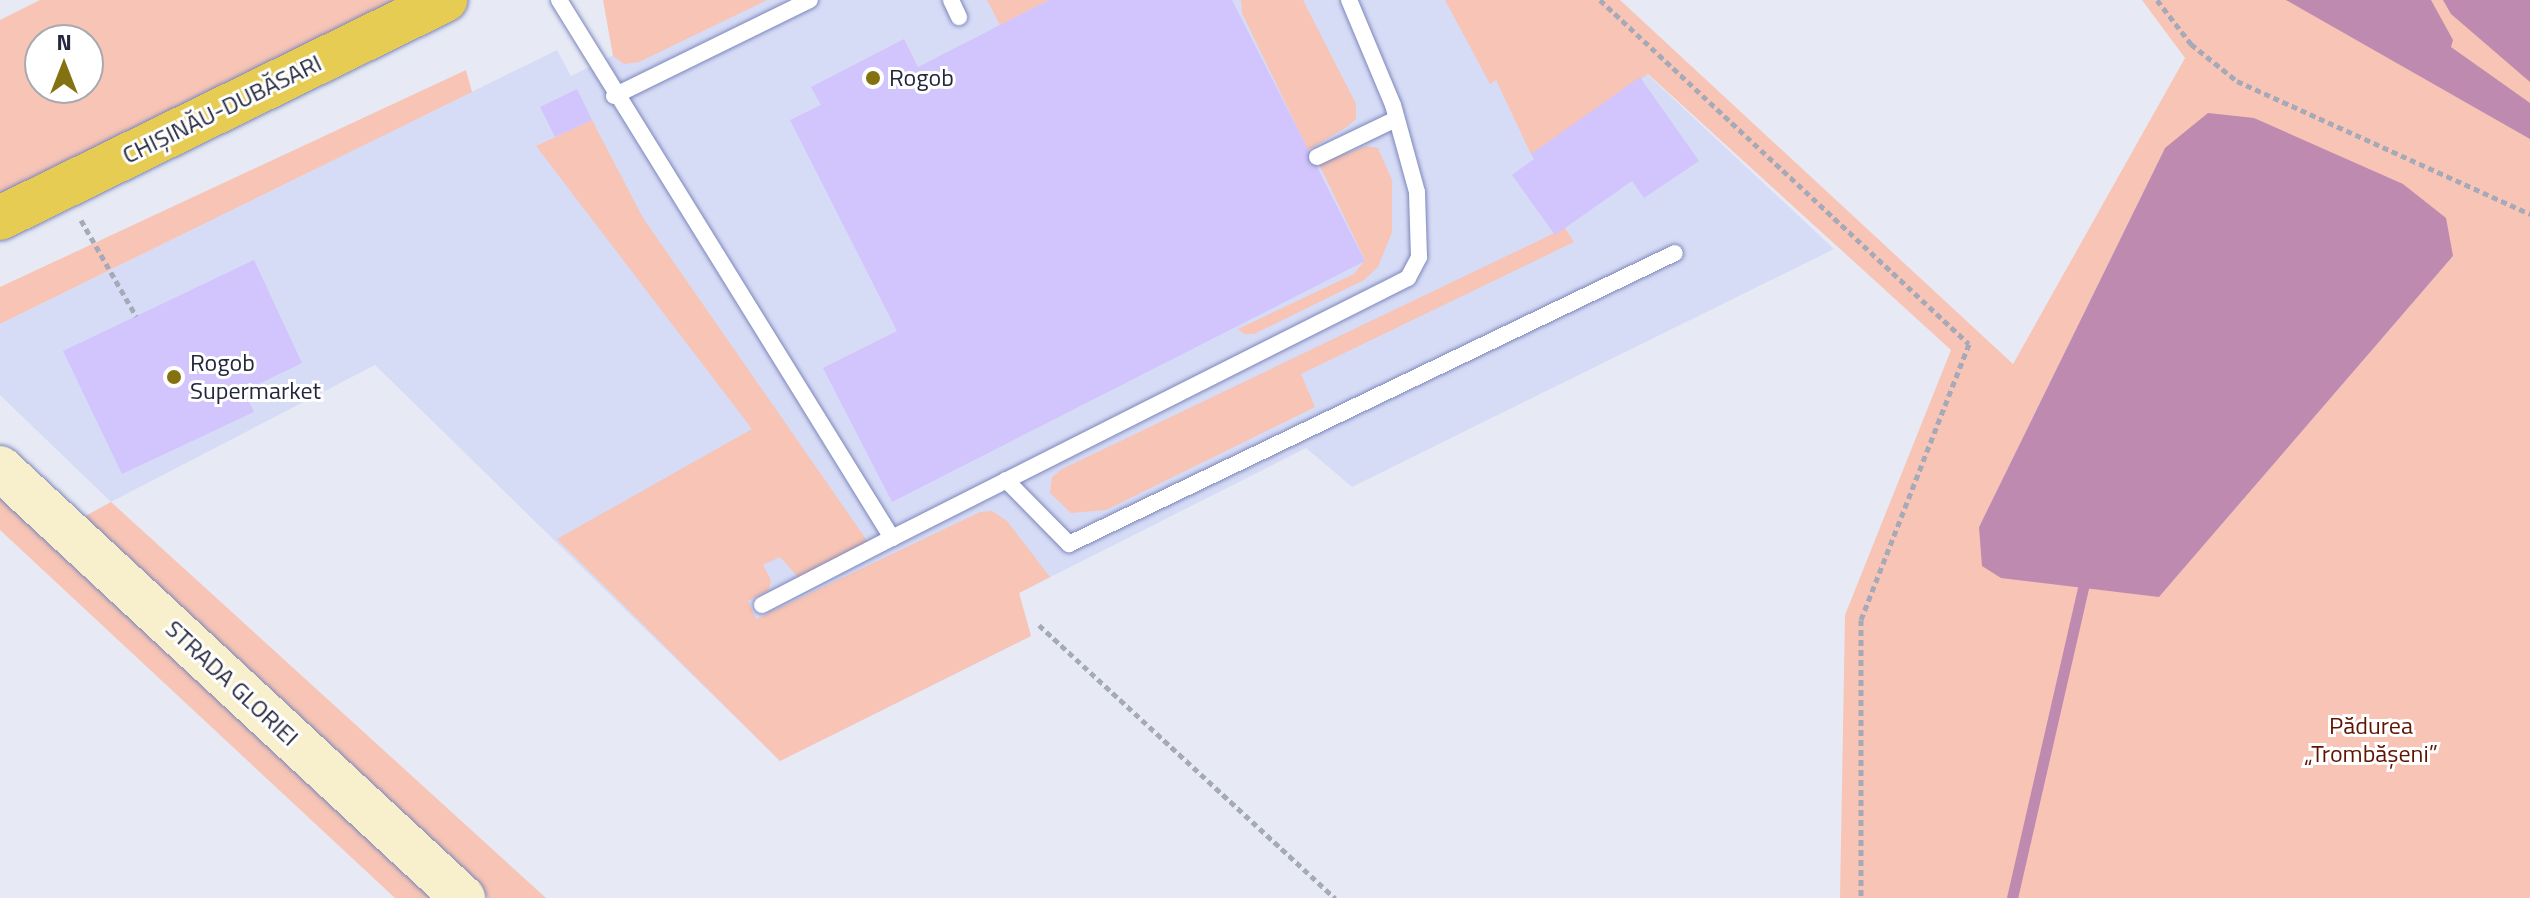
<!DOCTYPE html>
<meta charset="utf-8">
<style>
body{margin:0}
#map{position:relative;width:2530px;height:898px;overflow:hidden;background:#e7eaf5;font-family:"Titillium Web",sans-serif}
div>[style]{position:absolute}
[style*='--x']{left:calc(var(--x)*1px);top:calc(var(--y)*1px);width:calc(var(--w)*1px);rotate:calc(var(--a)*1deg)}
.built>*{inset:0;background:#d7dcf6}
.green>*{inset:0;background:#f7c4b5}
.water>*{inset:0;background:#be8ab0}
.stream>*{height:11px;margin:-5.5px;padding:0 5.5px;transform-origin:5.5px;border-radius:5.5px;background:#be8ab0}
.building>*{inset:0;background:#d2c4fc}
.path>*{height:5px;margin-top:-2.5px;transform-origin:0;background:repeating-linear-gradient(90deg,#a6aab8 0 6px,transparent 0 10px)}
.roads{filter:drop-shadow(0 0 2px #7d86ba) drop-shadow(0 0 2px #7d86ba)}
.lane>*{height:16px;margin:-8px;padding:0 8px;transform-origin:8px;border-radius:8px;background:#fff}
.secondary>*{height:44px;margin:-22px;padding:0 22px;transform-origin:22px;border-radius:22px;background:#f8f0cc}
.highway>*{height:44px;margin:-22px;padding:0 22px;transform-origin:22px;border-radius:22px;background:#e7cc54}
.dots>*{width:22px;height:22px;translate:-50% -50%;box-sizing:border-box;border:4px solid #fff;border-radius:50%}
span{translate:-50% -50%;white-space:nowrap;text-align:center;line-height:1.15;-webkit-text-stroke:6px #fff;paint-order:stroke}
.poi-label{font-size:24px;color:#24283d}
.left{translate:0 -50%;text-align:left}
.street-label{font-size:24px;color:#24283d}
.park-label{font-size:24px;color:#601500}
.north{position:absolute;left:24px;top:24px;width:80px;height:80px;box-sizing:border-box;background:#fff;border:2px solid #a7a9b1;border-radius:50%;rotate:0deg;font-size:22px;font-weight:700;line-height:32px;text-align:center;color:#24283d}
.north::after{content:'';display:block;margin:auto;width:28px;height:36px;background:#847111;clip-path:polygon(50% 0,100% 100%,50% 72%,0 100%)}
</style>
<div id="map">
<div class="built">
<i style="clip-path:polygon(726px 0,1568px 0,1834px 249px,1352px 487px,1306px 448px,1019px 593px,1031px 636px,780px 761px,375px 365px,111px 502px,0 395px,0 324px,557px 50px,571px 76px)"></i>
</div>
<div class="green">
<i style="clip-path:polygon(evenodd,40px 0,402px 0,0 196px,0 20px,40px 0,40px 40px,88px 40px,88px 88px,40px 88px,40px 40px)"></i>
<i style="clip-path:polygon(603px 0,767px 0,639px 62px,624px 64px,613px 56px)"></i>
<i style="clip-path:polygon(987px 0,1049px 0,1000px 25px)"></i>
<i style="clip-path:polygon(1241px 0,1303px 0,1356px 104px,1356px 119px,1348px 126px,1308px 150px,1242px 13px)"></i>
<i style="clip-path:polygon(evenodd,1445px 0,1620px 0,2013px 364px,2185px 58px,2142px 0,2530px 0,2530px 898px,1840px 898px,1845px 615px,1951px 350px,1648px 74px,1531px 154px,1496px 80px,1490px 84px,1445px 0,2165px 148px,2453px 256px,2159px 597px,1979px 527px,2165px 148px)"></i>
<i style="clip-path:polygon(466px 70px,472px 92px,0 324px,0 287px)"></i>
<i style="clip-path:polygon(592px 120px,643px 218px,868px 542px,798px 577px,780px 557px,763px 565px,771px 580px,769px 590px,748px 601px,756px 619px,980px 512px,992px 511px,1007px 521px,1050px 577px,1019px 593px,1031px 636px,780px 761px,557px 539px,752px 429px,536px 146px)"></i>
<i style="clip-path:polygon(1366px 146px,1378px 148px,1392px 180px,1392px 232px,1378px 267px,1364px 280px,1254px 334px,1244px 334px,1238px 329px,1354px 274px,1365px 260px,1319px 164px)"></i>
<i style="clip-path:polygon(1565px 228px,1574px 242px,1301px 374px,1315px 407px,1106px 510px,1071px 513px,1050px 493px,1052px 477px,1062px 469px)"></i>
<i style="clip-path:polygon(0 498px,432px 898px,395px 898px,0 530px)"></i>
<i style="clip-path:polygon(111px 502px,546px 898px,489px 898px,80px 519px)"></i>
</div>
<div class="water">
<i style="clip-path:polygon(2286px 0,2431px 0,2453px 40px,2451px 47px,2530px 103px,2530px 139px)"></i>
<i style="clip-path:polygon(2443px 0,2530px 0,2530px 82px,2451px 14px)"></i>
<i style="clip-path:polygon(2208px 113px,2254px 118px,2403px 184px,2446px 218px,2453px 256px,2159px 597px,2001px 578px,1982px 566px,1979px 527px,2165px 148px)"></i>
</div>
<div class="stream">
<i style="--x:2012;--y:898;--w:331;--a:-77.1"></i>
</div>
<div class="building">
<i style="clip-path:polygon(1049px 0,1232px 0,1365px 261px,892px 502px,823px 368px,897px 331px,790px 120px,821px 105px,811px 87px,904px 39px,918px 67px)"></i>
<i style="clip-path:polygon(1640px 77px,1699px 161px,1644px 198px,1632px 181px,1555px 235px,1512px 175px,1534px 159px,1531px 154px)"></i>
<i style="clip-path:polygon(577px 89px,592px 120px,555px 137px,540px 107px)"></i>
<i style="clip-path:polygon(254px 260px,302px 363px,244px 391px,254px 412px,122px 474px,63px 351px)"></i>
</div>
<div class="path">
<i style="--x:1600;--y:0;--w:504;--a:42.99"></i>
<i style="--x:1969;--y:344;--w:296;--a:111.4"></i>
<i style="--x:1861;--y:620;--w:278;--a:90"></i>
<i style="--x:2157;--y:0;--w:56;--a:52.3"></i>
<i style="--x:2191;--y:44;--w:59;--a:38.8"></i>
<i style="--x:2237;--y:81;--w:322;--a:24.4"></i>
<i style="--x:81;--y:220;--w:111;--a:60.2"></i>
<i style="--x:1039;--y:625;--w:403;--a:42.7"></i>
</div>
<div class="roads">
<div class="lane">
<i style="--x:559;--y:0;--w:633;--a:58.24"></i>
<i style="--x:892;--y:538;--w:578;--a:-26.74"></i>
<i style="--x:1408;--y:278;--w:24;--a:-62"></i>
<i style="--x:1419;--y:257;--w:65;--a:-91.8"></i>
<i style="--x:1417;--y:192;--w:90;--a:-105.4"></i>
<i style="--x:1393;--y:105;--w:114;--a:-112.7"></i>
<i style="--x:951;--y:0;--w:19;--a:65"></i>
<i style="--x:614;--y:96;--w:218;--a:-26.1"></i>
<i style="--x:1317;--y:157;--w:88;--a:-25.7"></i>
<i style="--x:1006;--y:480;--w:90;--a:45.5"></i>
<i style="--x:1069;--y:544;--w:672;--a:-25.65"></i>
<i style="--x:762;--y:605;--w:146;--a:-27.3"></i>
</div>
<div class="secondary">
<i style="--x:0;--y:468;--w:632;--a:42.88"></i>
</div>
<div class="highway">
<i style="--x:0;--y:218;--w:496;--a:-26.1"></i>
</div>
</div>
<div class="dots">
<i style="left:873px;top:78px;background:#847111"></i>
<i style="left:174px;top:377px;background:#847111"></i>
</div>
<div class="poi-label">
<span class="left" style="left:889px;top:78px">Rogob</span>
<span class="left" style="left:190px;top:377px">Rogob<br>Supermarket</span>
</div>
<div class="street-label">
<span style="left:222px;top:109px;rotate:-26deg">CHIȘINĂU-DUBĂSARI</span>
<span style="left:232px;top:683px;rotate:43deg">STRADA GLORIEI</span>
</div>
<div class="park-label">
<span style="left:2371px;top:740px">Pădurea<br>„Trombășeni”</span>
</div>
<div class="north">N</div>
</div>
